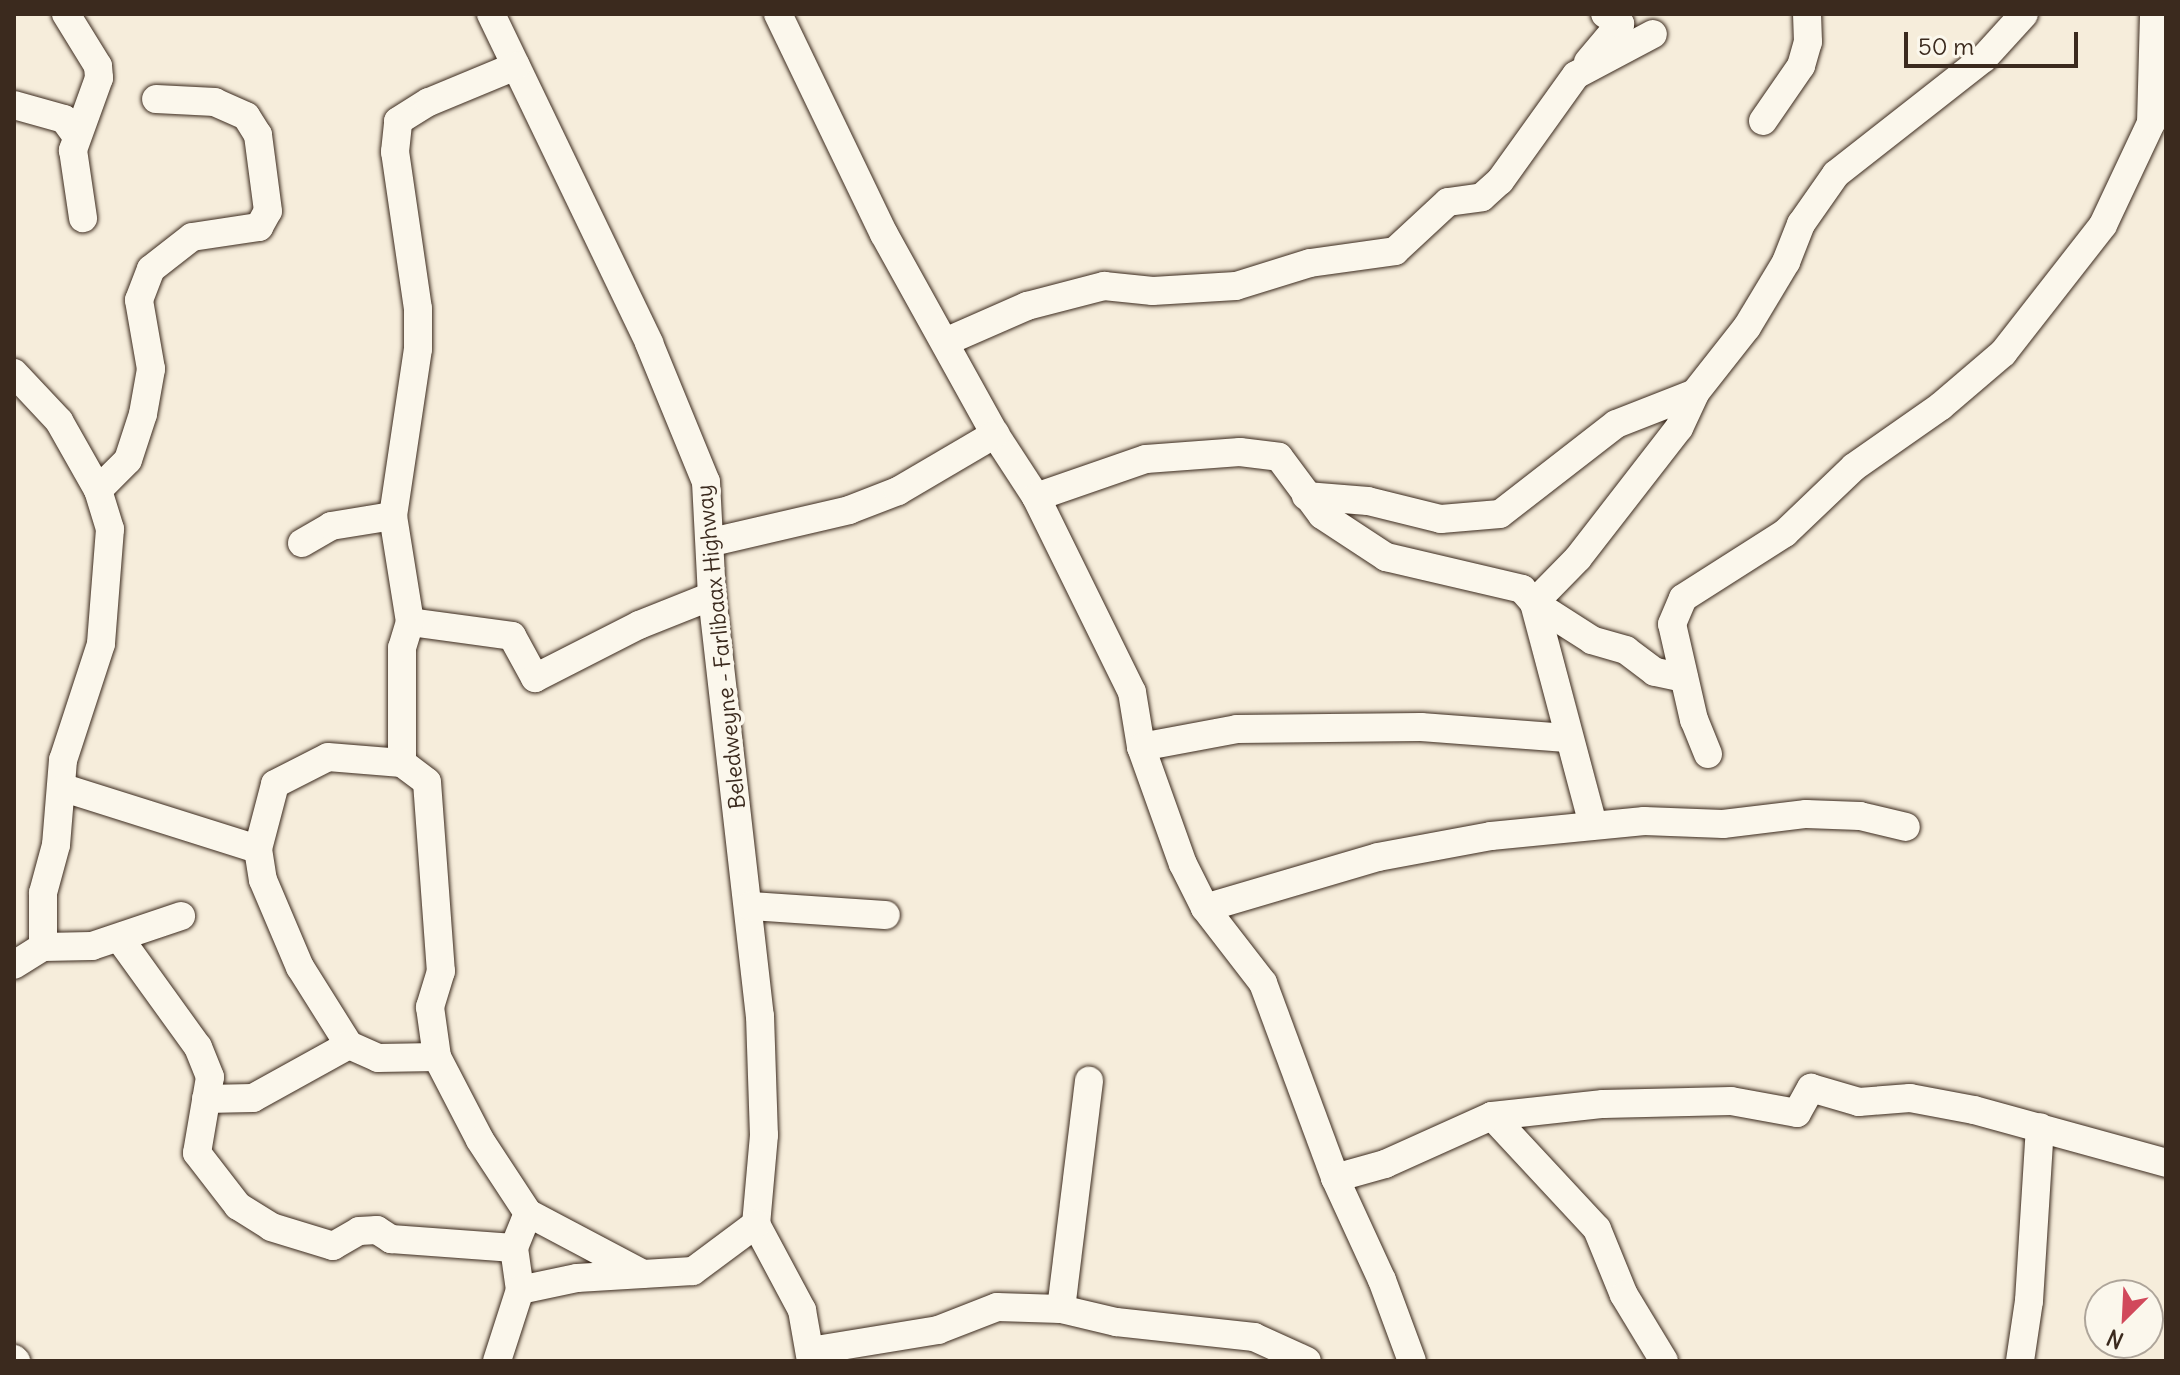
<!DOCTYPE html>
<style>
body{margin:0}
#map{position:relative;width:2180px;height:1375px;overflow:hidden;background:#f6eddb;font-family:Delius,sans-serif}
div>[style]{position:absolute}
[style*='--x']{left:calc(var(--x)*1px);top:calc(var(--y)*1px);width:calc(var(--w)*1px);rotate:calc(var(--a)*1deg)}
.roads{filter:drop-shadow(0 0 2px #3b2a1e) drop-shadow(0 0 2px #3b2a1e)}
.street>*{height:28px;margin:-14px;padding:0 14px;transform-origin:14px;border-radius:14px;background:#fbf7ec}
span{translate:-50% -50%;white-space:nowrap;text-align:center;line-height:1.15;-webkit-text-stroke:8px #fbf7ec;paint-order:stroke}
.street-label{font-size:22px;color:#3b2a1e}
.frame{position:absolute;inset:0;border:16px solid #3b2a1e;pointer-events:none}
.north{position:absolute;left:2084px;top:1279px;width:80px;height:80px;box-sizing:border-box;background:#fbf7ec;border:2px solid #aea59a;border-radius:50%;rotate:204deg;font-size:22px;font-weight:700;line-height:32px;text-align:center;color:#3b2a1e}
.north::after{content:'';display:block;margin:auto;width:28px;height:36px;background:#d1495b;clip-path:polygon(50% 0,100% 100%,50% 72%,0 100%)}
.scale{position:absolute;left:1904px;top:32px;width:174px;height:36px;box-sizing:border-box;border:4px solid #3b2a1e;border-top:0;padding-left:10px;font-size:24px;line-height:28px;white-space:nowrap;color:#3b2a1e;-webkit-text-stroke:6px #fbf7ec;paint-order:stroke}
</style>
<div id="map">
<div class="roads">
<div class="street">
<i style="--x:66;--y:14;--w:61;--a:58.4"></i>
<i style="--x:98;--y:66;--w:12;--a:85"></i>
<i style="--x:99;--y:78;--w:77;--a:109.9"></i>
<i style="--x:73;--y:150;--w:69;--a:81.6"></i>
<i style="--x:491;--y:14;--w:365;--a:64.3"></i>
<i style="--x:649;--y:343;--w:150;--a:67.7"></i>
<i style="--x:706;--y:482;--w:114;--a:87"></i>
<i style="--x:712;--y:596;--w:423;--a:83.5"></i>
<i style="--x:760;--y:1016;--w:119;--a:88.1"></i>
<i style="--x:764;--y:1135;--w:89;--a:95.1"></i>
<i style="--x:756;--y:1224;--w:98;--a:61.9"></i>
<i style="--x:802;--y:1310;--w:52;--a:80"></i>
<i style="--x:778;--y:14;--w:244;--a:64.3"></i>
<i style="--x:884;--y:234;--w:229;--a:61"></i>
<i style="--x:995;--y:434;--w:75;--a:56.9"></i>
<i style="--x:1036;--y:497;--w:217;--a:63.8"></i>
<i style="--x:1132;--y:692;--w:56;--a:80.7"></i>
<i style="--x:1141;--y:747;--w:124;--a:70.3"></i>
<i style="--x:1183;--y:864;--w:49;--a:63.4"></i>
<i style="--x:1205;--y:908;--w:95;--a:52.3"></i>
<i style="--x:1263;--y:983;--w:208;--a:69.7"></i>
<i style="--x:1335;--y:1178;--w:112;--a:65.3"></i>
<i style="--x:1382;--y:1280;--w:86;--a:69.7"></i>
<i style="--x:1588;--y:62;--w:50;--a:-49.9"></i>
<i style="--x:1620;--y:24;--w:18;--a:-146"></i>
<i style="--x:14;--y:105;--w:52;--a:15.6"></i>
<i style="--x:64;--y:119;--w:19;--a:54"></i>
<i style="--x:1763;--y:121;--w:67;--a:-55.4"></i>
<i style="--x:1801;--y:66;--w:25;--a:-74"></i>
<i style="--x:1808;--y:42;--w:28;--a:-92"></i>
<i style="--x:945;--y:342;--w:90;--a:-23.7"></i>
<i style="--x:1027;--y:306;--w:80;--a:-14.6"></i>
<i style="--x:1104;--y:286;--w:49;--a:5.8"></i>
<i style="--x:1153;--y:291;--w:83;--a:-3.4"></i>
<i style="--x:1236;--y:286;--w:77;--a:-17.3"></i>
<i style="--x:1310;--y:263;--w:86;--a:-8"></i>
<i style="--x:1395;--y:251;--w:72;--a:-42.8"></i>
<i style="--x:1448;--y:202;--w:34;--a:-8"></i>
<i style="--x:1482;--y:197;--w:24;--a:-42"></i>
<i style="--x:1500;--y:181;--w:130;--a:-54.4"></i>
<i style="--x:1576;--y:75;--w:87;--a:-28"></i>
<i style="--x:2003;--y:353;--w:162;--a:-52"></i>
<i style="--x:2103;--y:225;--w:113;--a:-64.8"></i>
<i style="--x:2151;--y:123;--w:109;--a:-88.4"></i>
<i style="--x:14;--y:373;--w:66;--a:46.8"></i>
<i style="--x:59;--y:421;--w:79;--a:60.5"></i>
<i style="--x:98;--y:490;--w:41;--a:72.9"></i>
<i style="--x:110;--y:529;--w:115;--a:94.5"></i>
<i style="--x:101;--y:644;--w:122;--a:108.1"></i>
<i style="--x:63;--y:760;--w:85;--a:94.7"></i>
<i style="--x:56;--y:845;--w:50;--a:105.2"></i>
<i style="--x:43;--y:893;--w:54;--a:90"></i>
<i style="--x:98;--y:490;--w:42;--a:-45"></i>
<i style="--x:128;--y:460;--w:48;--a:-71.9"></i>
<i style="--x:143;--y:414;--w:46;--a:-79.9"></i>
<i style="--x:151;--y:369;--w:70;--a:-99.9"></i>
<i style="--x:139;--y:300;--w:33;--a:-69"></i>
<i style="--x:151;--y:269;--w:52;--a:-38"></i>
<i style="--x:192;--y:237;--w:68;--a:-8.5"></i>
<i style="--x:259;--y:227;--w:18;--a:-61"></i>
<i style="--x:268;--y:211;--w:77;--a:-97.5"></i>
<i style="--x:258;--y:135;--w:22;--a:-122"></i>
<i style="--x:246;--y:116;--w:34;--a:-156"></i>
<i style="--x:215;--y:102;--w:59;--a:-177.1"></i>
<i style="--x:1306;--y:496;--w:62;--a:4.6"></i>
<i style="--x:1368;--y:501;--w:75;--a:13.9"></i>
<i style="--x:1441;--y:519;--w:59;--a:-4.8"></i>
<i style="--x:1500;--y:514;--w:147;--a:-37.8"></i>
<i style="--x:1616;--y:424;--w:85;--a:-21.4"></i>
<i style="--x:1036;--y:497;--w:116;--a:-19.1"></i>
<i style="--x:1146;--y:459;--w:94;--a:-4.3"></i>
<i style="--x:1240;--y:452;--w:39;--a:7"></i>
<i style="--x:1279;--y:457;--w:72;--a:53.4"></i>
<i style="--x:1322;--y:515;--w:77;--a:33.3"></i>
<i style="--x:1386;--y:557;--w:140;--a:13.2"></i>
<i style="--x:1522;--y:589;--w:18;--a:49"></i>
<i style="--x:1534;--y:603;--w:230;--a:75.1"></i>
<i style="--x:712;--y:542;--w:141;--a:-13.1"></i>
<i style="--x:849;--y:510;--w:53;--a:-21.2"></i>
<i style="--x:898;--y:491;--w:113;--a:-30.4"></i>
<i style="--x:302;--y:543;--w:34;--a:-30"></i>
<i style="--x:331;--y:526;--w:63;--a:-9.2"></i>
<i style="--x:410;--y:622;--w:103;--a:7.8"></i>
<i style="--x:512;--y:636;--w:48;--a:61.3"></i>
<i style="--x:535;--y:678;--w:117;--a:-27"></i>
<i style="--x:639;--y:625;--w:79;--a:-21.7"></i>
<i style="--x:1684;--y:678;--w:30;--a:-168"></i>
<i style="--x:1655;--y:672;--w:36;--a:-143"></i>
<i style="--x:1626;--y:650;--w:35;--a:-164"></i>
<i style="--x:1592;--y:640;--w:69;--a:-147.5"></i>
<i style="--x:1534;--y:603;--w:63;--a:-45.6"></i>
<i style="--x:1578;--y:558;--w:165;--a:-52.2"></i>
<i style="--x:1679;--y:428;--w:38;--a:-65"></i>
<i style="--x:1695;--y:393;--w:84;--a:-51.8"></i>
<i style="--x:1747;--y:327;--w:76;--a:-59"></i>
<i style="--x:1786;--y:262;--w:41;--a:-68.5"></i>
<i style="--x:1801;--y:224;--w:61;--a:-55"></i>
<i style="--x:1836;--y:174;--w:188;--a:-38.1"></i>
<i style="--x:1984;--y:58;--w:59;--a:-47.7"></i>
<i style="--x:1141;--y:747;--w:98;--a:-10.6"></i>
<i style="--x:1237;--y:729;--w:184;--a:-0.6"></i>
<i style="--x:1421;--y:727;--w:146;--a:4.3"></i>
<i style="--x:1708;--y:754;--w:37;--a:-112"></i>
<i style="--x:1694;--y:720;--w:98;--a:-102.9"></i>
<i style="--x:1672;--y:624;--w:28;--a:-67"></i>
<i style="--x:1683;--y:598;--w:121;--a:-32.5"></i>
<i style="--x:1785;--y:533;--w:95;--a:-43.7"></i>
<i style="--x:1854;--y:467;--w:106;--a:-35"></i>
<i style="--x:1941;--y:406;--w:82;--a:-40.5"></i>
<i style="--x:402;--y:763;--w:115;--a:-90"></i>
<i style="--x:402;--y:648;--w:27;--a:-73"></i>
<i style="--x:410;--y:622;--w:107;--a:-99.1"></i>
<i style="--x:393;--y:516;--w:169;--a:-81.5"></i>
<i style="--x:418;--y:349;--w:40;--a:-90"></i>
<i style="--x:418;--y:309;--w:159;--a:-98.3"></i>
<i style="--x:395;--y:152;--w:31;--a:-84"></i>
<i style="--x:398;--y:121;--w:36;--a:-32"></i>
<i style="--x:429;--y:102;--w:94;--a:-22.5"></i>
<i style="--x:64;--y:788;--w:203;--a:17.5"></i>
<i style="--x:258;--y:849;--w:67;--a:-75.3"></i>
<i style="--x:275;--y:784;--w:59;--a:-27"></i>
<i style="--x:328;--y:757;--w:74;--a:4.6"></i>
<i style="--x:402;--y:763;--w:31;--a:37"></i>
<i style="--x:427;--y:782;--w:190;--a:85.8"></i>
<i style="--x:441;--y:971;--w:38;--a:107"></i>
<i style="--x:430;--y:1007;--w:50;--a:82"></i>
<i style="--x:437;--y:1057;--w:93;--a:62.6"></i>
<i style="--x:480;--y:1140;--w:87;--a:56.7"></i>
<i style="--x:528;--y:1213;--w:38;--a:112"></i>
<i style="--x:514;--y:1248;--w:42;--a:81.9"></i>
<i style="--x:258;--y:849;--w:31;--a:81"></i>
<i style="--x:263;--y:880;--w:95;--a:67"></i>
<i style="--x:300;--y:967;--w:92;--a:57.9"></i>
<i style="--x:750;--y:906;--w:136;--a:3.8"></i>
<i style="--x:1205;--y:908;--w:180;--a:-16.4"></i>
<i style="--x:1378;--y:857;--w:115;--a:-10.5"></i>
<i style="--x:1491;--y:836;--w:154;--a:-5.6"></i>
<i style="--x:1644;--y:821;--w:79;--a:2.2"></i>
<i style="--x:1723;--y:824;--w:84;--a:-6.9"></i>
<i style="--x:1806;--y:814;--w:54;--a:2.1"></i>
<i style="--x:1860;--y:816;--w:47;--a:13.4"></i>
<i style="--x:120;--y:939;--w:133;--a:54.2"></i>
<i style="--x:198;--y:1047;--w:32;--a:68"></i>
<i style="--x:210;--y:1077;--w:77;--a:99.7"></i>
<i style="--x:197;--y:1153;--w:67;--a:52.3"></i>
<i style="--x:238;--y:1206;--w:39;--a:32"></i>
<i style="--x:271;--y:1227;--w:65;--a:17"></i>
<i style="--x:333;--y:1246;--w:30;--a:-30"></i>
<i style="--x:359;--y:1231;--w:18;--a:-3"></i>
<i style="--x:377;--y:1230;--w:17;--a:33"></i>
<i style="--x:391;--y:1239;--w:123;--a:4.2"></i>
<i style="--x:14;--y:965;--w:34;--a:-32"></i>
<i style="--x:43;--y:947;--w:49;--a:-1.2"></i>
<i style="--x:92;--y:946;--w:94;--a:-18.6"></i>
<i style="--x:206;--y:1099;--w:47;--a:-1.2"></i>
<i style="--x:253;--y:1098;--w:110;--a:-28.9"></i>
<i style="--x:349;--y:1045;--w:32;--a:24"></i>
<i style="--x:378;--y:1058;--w:59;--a:-1"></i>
<i style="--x:1492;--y:1116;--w:154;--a:47.1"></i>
<i style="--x:1597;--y:1229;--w:71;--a:67.8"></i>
<i style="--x:1624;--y:1295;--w:77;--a:58.8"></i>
<i style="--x:1335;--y:1178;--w:52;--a:-15.6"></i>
<i style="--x:1385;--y:1164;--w:117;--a:-24.2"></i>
<i style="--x:1492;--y:1116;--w:112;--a:-6.2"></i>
<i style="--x:1603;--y:1104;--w:128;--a:-1.3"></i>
<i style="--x:1731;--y:1101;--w:67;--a:10.3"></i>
<i style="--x:1797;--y:1113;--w:29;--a:-61"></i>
<i style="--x:1811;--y:1088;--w:50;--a:16.3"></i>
<i style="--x:1859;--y:1102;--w:51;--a:-4.5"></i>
<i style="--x:1910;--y:1098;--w:65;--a:10.6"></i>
<i style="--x:1974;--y:1110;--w:199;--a:15.4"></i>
<i style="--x:528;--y:1213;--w:130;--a:27.9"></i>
<i style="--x:1061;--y:1309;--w:230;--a:-83"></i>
<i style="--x:810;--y:1351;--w:130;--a:-9.3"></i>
<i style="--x:938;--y:1330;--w:63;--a:-21.3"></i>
<i style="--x:997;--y:1307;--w:64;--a:1.8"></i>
<i style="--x:1061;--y:1309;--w:57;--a:13.3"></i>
<i style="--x:1116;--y:1322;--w:139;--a:6.2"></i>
<i style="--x:1254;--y:1337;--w:58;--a:24.4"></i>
<i style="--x:14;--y:1359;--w:3;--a:45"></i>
<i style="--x:497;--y:1361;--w:75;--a:-72.1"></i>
<i style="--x:520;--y:1290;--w:58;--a:-11.9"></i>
<i style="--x:577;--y:1278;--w:116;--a:-3.5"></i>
<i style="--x:693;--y:1271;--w:79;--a:-36.7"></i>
<i style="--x:2020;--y:1361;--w:61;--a:-81.5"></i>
<i style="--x:2029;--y:1301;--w:174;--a:-86.4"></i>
</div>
</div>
<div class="street-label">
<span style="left:721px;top:647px;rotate:-96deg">Beledweyne - Farlibaax Highway</span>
</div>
<div class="frame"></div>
<div class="north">N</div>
<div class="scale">50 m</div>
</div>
